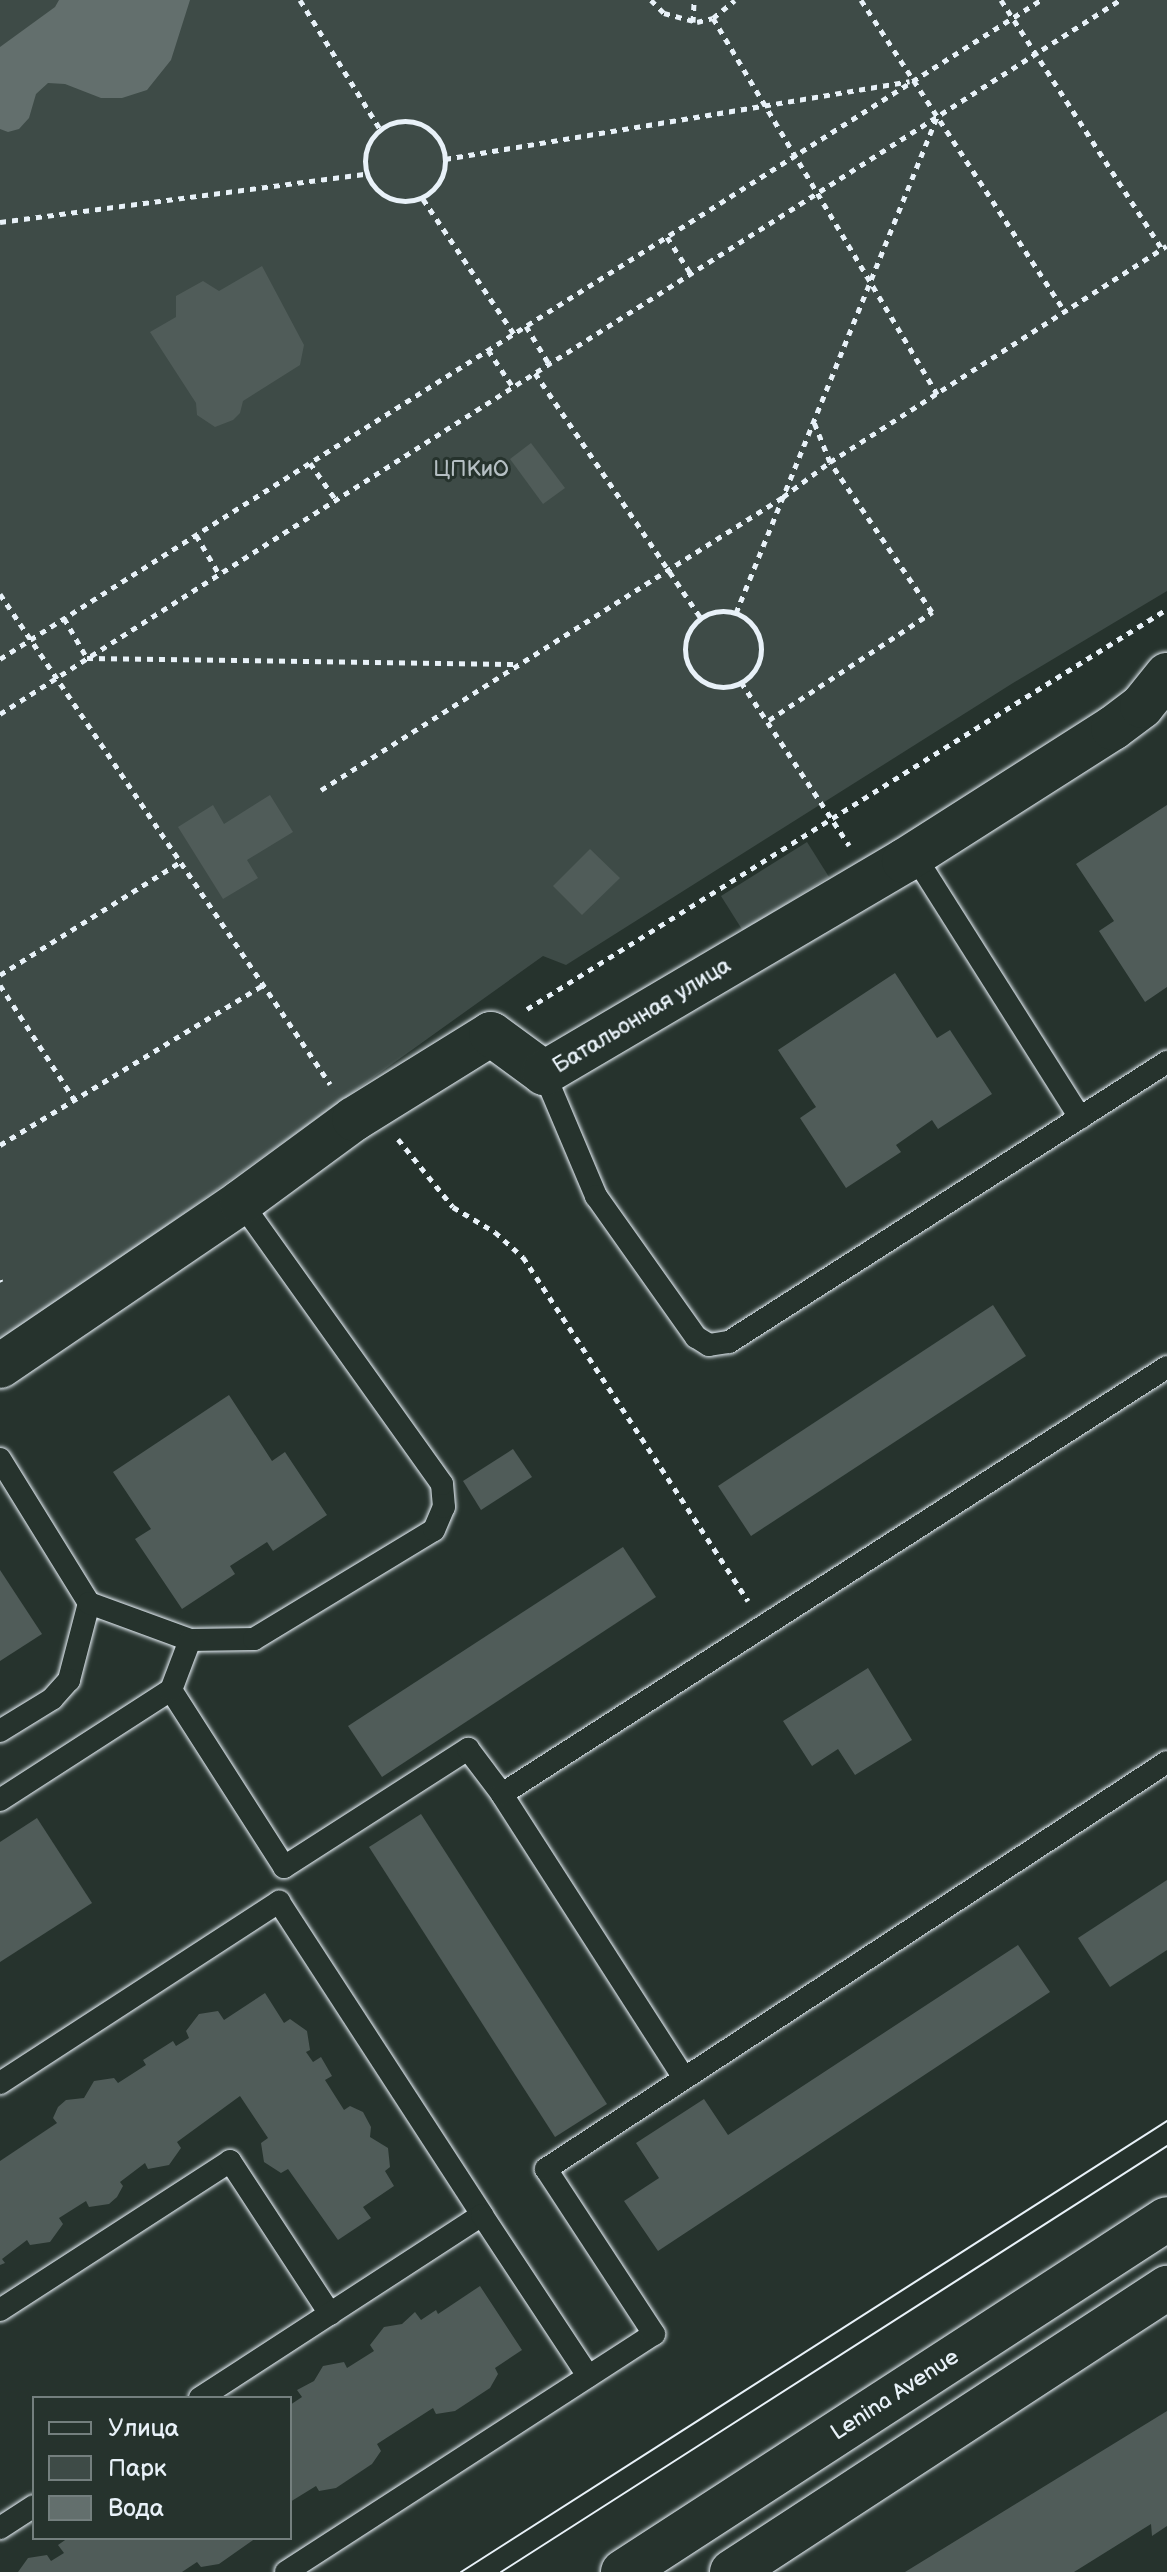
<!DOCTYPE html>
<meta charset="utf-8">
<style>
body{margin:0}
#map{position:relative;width:1167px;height:2572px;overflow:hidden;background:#26332d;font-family:"Balsamiq Sans",sans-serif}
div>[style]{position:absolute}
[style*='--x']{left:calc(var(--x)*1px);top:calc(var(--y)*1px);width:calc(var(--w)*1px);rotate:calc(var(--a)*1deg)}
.green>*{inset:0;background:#3e4b47}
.water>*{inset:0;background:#636f6d}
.building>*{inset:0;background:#505c59}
.path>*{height:5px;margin-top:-2.5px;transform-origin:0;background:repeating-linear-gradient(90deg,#e8f1f8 0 6px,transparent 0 12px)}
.path>.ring{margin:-2.5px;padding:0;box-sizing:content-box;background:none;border:5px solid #e8f1f8;border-radius:50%}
.roads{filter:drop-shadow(0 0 2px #e8f1f8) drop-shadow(0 0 2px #e8f1f8)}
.service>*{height:22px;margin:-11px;padding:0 11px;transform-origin:11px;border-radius:11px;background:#26332d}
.minor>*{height:44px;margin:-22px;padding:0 22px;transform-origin:22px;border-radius:22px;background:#26332d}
.primary>*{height:44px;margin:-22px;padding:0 22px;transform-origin:22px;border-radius:22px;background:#26332d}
.tram>*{height:2px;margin:-1px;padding:0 1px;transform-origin:1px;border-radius:1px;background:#e8f1f8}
span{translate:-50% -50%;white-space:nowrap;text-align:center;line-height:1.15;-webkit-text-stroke:6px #26332d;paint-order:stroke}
.park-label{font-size:22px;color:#b5bfc3}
.street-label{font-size:22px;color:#e8f1f8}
.legend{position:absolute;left:32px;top:2396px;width:260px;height:144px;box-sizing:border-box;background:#26332d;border:2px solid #747f7e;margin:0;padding:10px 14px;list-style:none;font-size:24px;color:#e8f1f8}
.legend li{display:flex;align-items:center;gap:16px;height:40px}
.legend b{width:40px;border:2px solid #747f7e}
</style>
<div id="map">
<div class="green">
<i style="clip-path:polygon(0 0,1167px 0,1167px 591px,1013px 683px,566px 965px,543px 956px,0 1345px)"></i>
<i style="clip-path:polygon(807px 842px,829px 877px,743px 931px,721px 896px)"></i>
</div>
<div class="water">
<i style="clip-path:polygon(59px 0,190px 0,171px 60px,147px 90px,122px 98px,101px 98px,65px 84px,48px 83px,36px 94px,29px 118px,19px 129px,8px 132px,0 129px,0 47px,55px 7px)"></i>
</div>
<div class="building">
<i style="clip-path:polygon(262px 266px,304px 345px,300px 365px,243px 401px,240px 413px,233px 420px,215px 427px,197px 415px,196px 403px,150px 332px,176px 317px,176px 296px,203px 281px,219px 291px)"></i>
<i style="clip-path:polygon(531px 443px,565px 488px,543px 504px,510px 459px)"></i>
<i style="clip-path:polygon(270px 795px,293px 832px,247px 860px,258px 878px,223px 899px,178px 827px,213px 805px,224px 824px)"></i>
<i style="clip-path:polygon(1167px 805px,1167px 987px,1145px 1002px,1099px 931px,1114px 921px,1076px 864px)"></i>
<i style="clip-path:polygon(590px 849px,620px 878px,582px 915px,553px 886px)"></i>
<i style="clip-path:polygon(895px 973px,937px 1038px,950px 1030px,992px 1094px,938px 1129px,932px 1120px,896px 1145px,901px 1152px,846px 1188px,800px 1118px,816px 1107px,778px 1050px)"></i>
<i style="clip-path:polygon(993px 1305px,1026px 1356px,751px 1536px,718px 1486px)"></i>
<i style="clip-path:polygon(229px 1395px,272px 1461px,285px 1452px,327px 1515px,273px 1551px,267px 1542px,230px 1566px,235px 1574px,182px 1609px,135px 1539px,151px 1529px,113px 1472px)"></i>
<i style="clip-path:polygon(513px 1449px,532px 1477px,481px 1510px,463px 1481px)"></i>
<i style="clip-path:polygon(623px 1547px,656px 1597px,382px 1777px,348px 1726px)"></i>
<i style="clip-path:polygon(0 1570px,42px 1634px,0 1661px)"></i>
<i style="clip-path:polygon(868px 1668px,912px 1740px,855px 1775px,838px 1749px,812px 1766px,783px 1721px)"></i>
<i style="clip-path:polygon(421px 1814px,607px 2104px,555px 2137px,369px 1847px)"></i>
<i style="clip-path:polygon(37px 1818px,92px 1903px,0 1962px,0 1842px)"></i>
<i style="clip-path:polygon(1167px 1880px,1167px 1950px,1110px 1987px,1078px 1938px)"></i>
<i style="clip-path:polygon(1018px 1945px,1050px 1992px,658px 2251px,624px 2201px,659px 2178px,636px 2143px,704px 2099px,728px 2135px)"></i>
<i style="clip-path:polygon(265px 1993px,284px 2023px,290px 2019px,307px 2031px,310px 2050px,306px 2052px,313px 2062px,321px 2057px,332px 2076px,325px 2080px,344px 2110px,350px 2106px,363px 2112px,371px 2127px,370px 2137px,388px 2148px,390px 2167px,385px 2171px,394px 2186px,363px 2207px,371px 2218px,338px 2240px,288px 2169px,281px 2173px,264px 2162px,261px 2143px,268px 2138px,240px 2096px,177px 2142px,181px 2148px,169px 2165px,148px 2169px,145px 2163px,120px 2182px,123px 2186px,117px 2197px,109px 2204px,89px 2207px,86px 2201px,59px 2218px,63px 2224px,50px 2242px,30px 2245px,27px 2240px,2px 2259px,5px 2263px,0 2265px,0 2161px,57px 2123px,53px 2118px,58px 2107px,66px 2100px,84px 2098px,94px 2081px,114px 2078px,118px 2083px,146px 2065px,143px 2060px,173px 2041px,176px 2046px,189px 2038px,186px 2031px,199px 2014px,218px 2011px,224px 2020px)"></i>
<i style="clip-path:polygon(480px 2286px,522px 2350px,495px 2368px,498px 2374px,490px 2388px,455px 2411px,436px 2414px,433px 2408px,377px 2444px,381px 2451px,372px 2464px,336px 2488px,319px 2491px,316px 2486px,290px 2502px,290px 2405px,302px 2397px,297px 2390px,314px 2381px,323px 2366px,344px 2362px,347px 2368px,374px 2351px,370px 2345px,384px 2327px,402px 2324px,415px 2312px,421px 2320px,436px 2310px,438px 2314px)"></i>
<i style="clip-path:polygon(1167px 2411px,1167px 2526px,1152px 2536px,1151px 2524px,1074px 2572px,905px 2572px)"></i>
<i style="clip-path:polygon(68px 2538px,70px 2540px,256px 2538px,219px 2564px,201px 2567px,197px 2562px,182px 2572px,18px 2572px,28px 2558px,47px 2555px,51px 2561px,64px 2553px,58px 2545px)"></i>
</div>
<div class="path">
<i style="--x:300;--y:0;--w:152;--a:58.2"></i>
<i style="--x:651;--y:0;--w:18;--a:45"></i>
<i style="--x:664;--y:13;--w:34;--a:15"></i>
<i style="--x:697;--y:22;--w:16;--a:-14"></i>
<i style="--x:713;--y:18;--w:28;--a:-39"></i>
<i style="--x:861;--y:0;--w:373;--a:56.8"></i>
<i style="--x:1001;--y:0;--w:297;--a:57.1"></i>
<i style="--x:713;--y:18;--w:438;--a:59.2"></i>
<i style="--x:693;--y:22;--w:22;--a:-87"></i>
<i class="ring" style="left:365px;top:121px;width:75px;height:75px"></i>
<i style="--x:445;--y:159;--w:471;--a:-9.5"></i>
<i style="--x:423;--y:199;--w:163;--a:56"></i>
<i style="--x:0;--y:222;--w:369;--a:-7.5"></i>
<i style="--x:667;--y:237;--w:44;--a:57"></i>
<i style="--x:526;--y:326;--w:44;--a:58.8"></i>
<i style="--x:488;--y:350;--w:45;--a:56"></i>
<i style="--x:535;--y:373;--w:296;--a:55.9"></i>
<i style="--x:310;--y:463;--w:45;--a:54.9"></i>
<i style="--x:196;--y:535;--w:45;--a:59.5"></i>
<i style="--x:0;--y:594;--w:591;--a:56.04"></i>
<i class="ring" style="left:685px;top:611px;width:71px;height:71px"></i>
<i style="--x:736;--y:613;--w:535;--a:-67.94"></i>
<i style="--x:64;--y:618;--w:46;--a:60.1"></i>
<i style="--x:87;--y:658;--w:429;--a:0.8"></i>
<i style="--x:0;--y:659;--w:1232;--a:-32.34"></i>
<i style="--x:741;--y:682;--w:196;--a:56.5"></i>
<i style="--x:0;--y:714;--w:1328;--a:-32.52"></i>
<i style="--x:769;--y:720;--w:196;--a:-33.5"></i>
<i style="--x:932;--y:612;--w:181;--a:-124.2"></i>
<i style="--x:830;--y:462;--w:43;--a:-111.8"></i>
<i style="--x:321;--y:790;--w:547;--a:-32.38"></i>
<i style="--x:783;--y:497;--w:59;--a:-36.7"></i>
<i style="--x:830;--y:462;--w:400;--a:-32.7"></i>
<i style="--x:0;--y:975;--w:213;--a:-32.1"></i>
<i style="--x:0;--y:985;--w:136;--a:57"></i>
<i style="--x:527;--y:1009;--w:755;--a:-32.01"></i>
<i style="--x:398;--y:1139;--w:87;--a:51"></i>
<i style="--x:453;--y:1207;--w:49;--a:30.8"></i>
<i style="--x:495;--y:1232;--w:38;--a:42"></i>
<i style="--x:523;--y:1257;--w:411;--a:56.8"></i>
<i style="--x:0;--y:1145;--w:308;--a:-31.3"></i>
<i style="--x:0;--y:1280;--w:2;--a:63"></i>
</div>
<div class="roads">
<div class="service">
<i style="--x:914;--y:855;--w:311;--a:57.7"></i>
<i style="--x:544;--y:1073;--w:134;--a:67.1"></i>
<i style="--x:596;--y:1196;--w:173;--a:54.7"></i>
<i style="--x:696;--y:1337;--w:15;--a:32"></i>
<i style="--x:709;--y:1345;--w:20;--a:-9"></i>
<i style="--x:729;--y:1342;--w:520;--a:-32.59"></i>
<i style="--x:0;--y:1459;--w:169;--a:58.3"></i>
<i style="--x:89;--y:1603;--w:80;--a:104.6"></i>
<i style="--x:69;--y:1680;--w:25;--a:132"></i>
<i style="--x:52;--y:1699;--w:61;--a:148.4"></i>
<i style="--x:89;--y:1603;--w:108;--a:20.1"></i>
<i style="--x:190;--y:1640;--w:64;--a:-0.9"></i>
<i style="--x:254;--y:1639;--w:210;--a:-31.2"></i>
<i style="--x:434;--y:1530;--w:25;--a:-67"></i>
<i style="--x:444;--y:1507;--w:23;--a:-95"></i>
<i style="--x:442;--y:1484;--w:346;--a:-125.5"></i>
<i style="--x:171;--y:1690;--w:210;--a:57.4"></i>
<i style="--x:284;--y:1867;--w:219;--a:-32.7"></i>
<i style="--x:468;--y:1749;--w:56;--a:52.9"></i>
<i style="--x:0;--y:1800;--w:203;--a:-32.8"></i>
<i style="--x:171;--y:1690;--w:53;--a:-69.2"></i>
<i style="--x:684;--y:2078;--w:337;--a:-122.7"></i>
<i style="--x:502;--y:1794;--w:790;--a:-32.7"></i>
<i style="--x:0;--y:2083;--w:333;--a:-33"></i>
<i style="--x:279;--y:1902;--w:373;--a:57"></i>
<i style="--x:0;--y:2310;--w:274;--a:-32.9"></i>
<i style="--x:230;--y:2161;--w:183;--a:56.8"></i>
<i style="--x:200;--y:2398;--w:336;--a:-33"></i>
<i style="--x:482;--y:2215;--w:193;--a:56.6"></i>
<i style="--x:0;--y:2528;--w:40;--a:-32.9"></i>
<i style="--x:286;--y:2572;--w:438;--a:-32.9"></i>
<i style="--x:654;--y:2334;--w:197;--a:-123.2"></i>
<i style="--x:546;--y:2169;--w:742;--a:-33.24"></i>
</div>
<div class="minor">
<i style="--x:0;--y:1366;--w:292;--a:-34.2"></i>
<i style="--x:241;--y:1202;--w:140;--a:-36.3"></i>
<i style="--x:354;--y:1119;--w:161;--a:-31.8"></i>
<i style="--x:491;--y:1034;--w:66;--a:36.3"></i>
<i style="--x:544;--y:1073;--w:418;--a:-30.5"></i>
<i style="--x:904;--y:861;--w:248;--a:-32.5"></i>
<i style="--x:1113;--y:728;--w:36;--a:-37"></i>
<i style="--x:1142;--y:706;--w:40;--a:-51"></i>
</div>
<div class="primary">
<i style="--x:623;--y:2572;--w:648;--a:-32.98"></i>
<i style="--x:732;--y:2572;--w:520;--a:-33.14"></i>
</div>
</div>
<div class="tram">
<i style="--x:461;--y:2572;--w:838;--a:-32.57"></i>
<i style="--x:501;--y:2572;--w:791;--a:-32.6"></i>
</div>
<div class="park-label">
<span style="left:471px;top:470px">ЦПКиО</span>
</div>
<div class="street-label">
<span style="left:642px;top:1016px;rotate:-31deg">Батальонная улица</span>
<span style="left:895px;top:2395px;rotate:-33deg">Lenina Avenue</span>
</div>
<ul class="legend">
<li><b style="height:10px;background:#26332d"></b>Улица</li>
<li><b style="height:22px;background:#3e4b47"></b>Парк</li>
<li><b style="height:22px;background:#636f6d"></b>Вода</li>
</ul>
</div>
